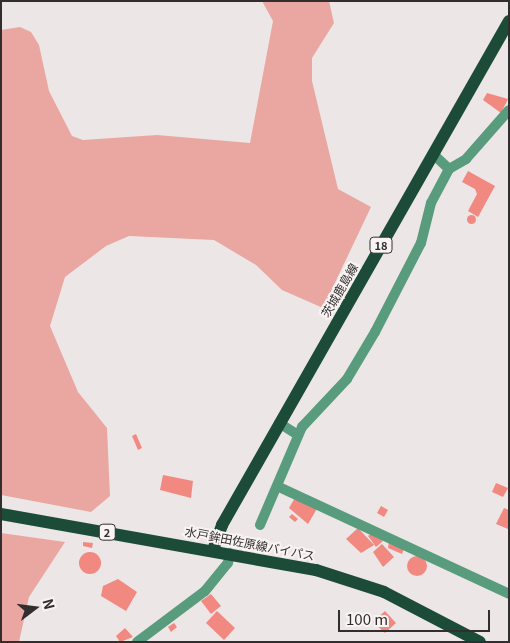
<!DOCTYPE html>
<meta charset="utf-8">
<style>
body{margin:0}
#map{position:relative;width:510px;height:643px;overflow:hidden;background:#ece6e6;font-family:Georgia,"Noto Sans JP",serif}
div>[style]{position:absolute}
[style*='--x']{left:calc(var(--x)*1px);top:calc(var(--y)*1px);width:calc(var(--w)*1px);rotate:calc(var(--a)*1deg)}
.green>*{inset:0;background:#eaa7a1}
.building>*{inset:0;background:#f18981}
.round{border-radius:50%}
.street>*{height:10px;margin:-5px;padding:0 5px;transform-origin:5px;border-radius:5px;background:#589c7d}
.primary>*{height:12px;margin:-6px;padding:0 6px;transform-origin:6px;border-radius:6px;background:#1c4c38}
span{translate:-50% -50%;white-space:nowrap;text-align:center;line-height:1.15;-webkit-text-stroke:4px #f9f4f3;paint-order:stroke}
.shield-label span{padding:1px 4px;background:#f9f4f3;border:1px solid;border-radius:4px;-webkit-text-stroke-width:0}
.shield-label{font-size:11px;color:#302e2e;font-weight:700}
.street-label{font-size:12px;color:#302e2e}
.frame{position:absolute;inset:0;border:2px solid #302e2e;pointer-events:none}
.north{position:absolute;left:10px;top:583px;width:50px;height:50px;-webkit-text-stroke:4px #f9f4f3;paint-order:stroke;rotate:75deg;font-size:14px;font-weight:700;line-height:20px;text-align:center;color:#302e2e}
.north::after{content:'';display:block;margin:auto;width:18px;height:22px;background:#302e2e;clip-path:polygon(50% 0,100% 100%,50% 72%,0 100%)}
.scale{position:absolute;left:338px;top:610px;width:152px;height:22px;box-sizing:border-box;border:2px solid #302e2e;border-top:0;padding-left:6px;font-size:15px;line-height:18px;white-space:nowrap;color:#302e2e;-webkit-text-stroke:4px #f9f4f3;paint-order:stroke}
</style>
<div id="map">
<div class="green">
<i style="clip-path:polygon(262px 1px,329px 1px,334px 23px,312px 58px,312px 81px,338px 189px,371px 207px,323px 308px,282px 290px,256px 265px,214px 240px,129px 236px,106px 246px,65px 277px,50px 326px,78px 392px,107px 428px,110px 496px,91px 512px,1px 495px,1px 30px,20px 27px,31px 32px,39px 45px,49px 91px,72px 136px,83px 140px,157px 135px,250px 143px,273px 21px)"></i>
<i style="clip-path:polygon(1px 533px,65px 542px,29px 597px,19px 642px,1px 642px)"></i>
</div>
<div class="building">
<i style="clip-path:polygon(487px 93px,508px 99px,501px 113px,483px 100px)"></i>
<i style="clip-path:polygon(468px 171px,495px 186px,478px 217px,468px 211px,477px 194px,475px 189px,462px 182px)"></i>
<i class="round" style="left:466.5px;top:214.5px;width:9px;height:9px"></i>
<i style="clip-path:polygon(136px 434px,142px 448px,138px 450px,132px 436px)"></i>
<i style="clip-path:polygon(163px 475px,193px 481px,191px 498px,160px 490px)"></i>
<i style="clip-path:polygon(496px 483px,508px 488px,503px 497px,492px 492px)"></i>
<i style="clip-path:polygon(296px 496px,318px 507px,308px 524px,289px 508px)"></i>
<i style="clip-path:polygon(381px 506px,388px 510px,384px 517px,377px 513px)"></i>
<i style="clip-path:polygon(504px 508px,509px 510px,508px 529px,496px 524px)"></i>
<i style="clip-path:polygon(292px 514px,298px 519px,295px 522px,289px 517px)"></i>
<i style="clip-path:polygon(358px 528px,374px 545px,361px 553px,346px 539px)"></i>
<i style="clip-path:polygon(372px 533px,383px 541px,376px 547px,368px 536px)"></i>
<i style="clip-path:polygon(389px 541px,404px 549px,402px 554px,388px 548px)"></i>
<i style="clip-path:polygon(83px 542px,93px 543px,92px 548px,83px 546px)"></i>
<i style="clip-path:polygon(382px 544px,394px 557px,383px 567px,373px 552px)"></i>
<i class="round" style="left:79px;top:552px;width:22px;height:22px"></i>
<i class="round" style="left:407px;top:556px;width:20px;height:20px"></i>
<i style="clip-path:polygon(118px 579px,137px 592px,126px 611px,101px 596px,103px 586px)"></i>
<i style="clip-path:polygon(211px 594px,221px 606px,211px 614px,201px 601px)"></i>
<i style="clip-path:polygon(217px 611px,235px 628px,224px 640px,206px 623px)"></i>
<i style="clip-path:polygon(385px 611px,396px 623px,385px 633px,373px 622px)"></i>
<i style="clip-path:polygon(174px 623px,177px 627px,171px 632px,168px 627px)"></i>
<i style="clip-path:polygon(125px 628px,133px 637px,120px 642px,116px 636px)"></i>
</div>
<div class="street">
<i style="--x:433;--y:154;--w:22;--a:43"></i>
<i style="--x:449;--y:169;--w:20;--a:-30"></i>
<i style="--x:466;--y:159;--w:65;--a:-48.7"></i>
<i style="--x:279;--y:423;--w:22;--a:32"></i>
<i style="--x:279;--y:487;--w:254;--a:24.9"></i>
<i style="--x:260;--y:525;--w:107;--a:-66.8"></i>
<i style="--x:302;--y:427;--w:66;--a:-46.8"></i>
<i style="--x:347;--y:379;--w:55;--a:-59.2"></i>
<i style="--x:375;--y:332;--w:100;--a:-62.7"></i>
<i style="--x:421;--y:243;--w:41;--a:-76"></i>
<i style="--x:431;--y:203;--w:38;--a:-62"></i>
<i style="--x:137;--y:642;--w:85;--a:-36.9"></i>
<i style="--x:205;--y:591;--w:36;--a:-51"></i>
<i style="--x:228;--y:563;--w:10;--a:-79"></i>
</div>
<div class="primary">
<i style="--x:1;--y:514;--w:320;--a:10.1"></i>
<i style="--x:316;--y:570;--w:71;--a:17.9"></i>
<i style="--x:384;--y:592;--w:108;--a:27.5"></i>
<i style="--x:213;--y:550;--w:27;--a:-70"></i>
<i style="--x:222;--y:525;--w:580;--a:-60.34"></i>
</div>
<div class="shield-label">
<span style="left:381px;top:245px">18</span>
<span style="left:107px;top:532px">2</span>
</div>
<div class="street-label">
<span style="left:339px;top:290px;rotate:-60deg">茨城鹿島線</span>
<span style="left:250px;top:543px;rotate:11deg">水戸鉾田佐原線バイパス</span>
</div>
<div class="frame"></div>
<div class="north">N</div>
<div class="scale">100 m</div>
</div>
